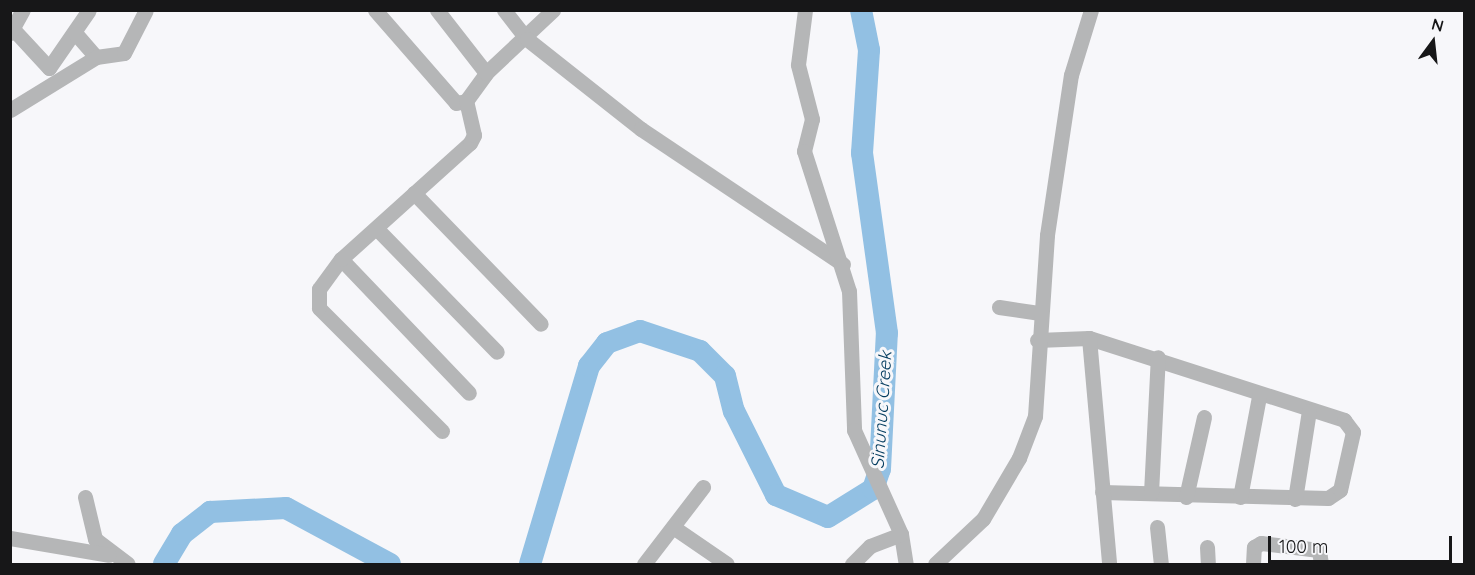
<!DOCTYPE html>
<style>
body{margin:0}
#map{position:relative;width:1475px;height:575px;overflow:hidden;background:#f7f7fa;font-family:Quicksand,sans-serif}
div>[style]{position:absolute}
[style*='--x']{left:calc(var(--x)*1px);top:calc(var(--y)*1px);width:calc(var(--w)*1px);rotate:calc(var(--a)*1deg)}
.river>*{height:22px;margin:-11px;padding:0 11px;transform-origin:11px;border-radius:11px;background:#92c0e3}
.minor>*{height:15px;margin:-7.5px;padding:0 7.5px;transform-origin:7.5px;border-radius:7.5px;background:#b5b6b7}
span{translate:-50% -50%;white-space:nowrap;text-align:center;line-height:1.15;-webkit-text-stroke:6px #f7f7fa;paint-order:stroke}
.water-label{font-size:18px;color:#033c5f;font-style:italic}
.frame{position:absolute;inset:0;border:12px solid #171718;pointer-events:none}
.north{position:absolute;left:1403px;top:12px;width:60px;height:60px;-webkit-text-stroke:4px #f7f7fa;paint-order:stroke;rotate:15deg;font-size:16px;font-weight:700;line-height:24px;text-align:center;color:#171718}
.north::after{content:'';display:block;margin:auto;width:21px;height:27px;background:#171718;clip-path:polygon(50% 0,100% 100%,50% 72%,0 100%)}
.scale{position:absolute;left:1268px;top:536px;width:184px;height:27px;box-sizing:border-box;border:3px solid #171718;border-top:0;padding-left:8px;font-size:18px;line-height:21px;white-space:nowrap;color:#171718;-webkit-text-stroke:4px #f7f7fa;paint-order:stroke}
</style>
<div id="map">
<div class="river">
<i style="--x:164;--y:564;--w:35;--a:-59"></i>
<i style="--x:182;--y:534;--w:36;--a:-38"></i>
<i style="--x:210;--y:512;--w:76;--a:-3"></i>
<i style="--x:286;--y:508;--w:118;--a:28.3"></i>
<i style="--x:530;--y:564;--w:207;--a:-73.4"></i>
<i style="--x:589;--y:366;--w:29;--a:-52"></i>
<i style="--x:607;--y:343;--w:35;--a:-20"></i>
<i style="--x:640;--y:331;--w:63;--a:18.4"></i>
<i style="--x:700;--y:351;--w:35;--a:45"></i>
<i style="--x:725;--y:376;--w:36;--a:76"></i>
<i style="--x:734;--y:411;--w:94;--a:63.4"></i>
<i style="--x:776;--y:495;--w:56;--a:22.9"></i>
<i style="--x:828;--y:517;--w:53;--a:-31.9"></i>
<i style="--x:873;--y:489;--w:21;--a:-71"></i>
<i style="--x:880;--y:469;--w:136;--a:-87.1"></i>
<i style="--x:887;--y:333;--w:182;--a:-97.9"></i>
<i style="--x:862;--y:153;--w:103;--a:-86.1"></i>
<i style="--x:869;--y:50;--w:41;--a:-101.3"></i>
</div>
<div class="minor">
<i style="--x:375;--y:10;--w:123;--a:48.9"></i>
<i style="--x:456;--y:103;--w:10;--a:-11"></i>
<i style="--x:466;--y:101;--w:34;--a:-54"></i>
<i style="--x:486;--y:73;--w:92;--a:-43.2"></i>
<i style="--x:437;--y:10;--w:80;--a:52.1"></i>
<i style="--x:504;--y:10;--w:37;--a:52"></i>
<i style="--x:527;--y:39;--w:145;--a:38.3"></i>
<i style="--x:641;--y:129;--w:243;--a:33.8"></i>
<i style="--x:805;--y:10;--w:55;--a:97.3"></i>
<i style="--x:798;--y:65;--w:56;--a:75.5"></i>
<i style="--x:812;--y:119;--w:33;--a:104"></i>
<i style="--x:804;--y:151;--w:147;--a:72.2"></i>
<i style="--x:849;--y:291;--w:139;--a:87.9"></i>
<i style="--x:854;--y:430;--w:114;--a:65.7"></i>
<i style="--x:901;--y:534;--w:30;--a:81"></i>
<i style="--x:13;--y:29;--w:53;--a:47.3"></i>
<i style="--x:49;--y:68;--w:70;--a:-55.4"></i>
<i style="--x:10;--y:33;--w:26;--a:-61"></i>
<i style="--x:76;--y:34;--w:30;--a:49"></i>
<i style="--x:10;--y:110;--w:101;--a:-31.6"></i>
<i style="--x:96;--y:57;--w:28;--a:-8"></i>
<i style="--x:124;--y:53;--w:48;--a:-62.9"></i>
<i style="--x:414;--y:193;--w:182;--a:45.9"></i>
<i style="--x:378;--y:230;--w:170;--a:45.7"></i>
<i style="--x:341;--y:259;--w:185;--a:46.3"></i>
<i style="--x:999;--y:307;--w:40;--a:8.5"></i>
<i style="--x:1089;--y:338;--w:268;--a:17.8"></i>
<i style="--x:1344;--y:420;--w:15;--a:53"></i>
<i style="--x:1353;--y:432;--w:59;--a:102.6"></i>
<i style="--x:1340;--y:490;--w:14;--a:146"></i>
<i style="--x:1328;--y:498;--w:226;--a:-178.5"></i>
<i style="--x:1037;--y:340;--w:52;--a:-2.2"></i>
<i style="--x:1089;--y:338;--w:227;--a:84.9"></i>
<i style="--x:442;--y:431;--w:174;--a:-135"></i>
<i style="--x:319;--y:308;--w:19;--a:-90"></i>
<i style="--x:319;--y:289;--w:37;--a:-54"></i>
<i style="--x:341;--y:259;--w:173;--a:-42"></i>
<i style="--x:470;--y:143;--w:9;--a:-63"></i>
<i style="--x:474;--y:135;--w:35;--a:-103"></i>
<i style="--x:1151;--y:493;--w:136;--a:-87.1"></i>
<i style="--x:85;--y:497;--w:43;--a:76.6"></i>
<i style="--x:95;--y:539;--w:41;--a:37.1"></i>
<i style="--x:1186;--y:497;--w:82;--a:-77.3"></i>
<i style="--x:1240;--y:497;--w:103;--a:-79.3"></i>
<i style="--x:1295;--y:499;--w:89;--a:-81"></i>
<i style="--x:673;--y:527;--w:65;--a:34.4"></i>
<i style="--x:1157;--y:527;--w:37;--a:84"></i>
<i style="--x:10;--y:538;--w:100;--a:9.7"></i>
<i style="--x:1207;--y:547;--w:17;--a:87"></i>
<i style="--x:644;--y:564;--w:97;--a:-52.5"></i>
<i style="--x:852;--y:564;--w:25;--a:-45"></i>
<i style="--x:870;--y:546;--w:33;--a:-21"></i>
<i style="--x:935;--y:564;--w:66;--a:-43.2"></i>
<i style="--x:983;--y:519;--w:71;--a:-59.5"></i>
<i style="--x:1019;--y:458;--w:45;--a:-69.1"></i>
<i style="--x:1035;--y:416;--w:181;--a:-86.2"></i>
<i style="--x:1047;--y:235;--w:162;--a:-81.5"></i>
<i style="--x:1071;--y:75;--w:68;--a:-72.9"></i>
<i style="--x:1253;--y:564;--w:17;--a:-87"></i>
<i style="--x:1254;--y:547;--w:8;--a:-30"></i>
<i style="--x:1261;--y:543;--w:58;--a:6.9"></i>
<i style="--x:1319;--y:550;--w:14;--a:82"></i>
</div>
<div class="water-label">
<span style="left:882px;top:410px;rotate:-86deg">Sinunuc Creek</span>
</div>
<div class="frame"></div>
<div class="north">N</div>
<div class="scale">100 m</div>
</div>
